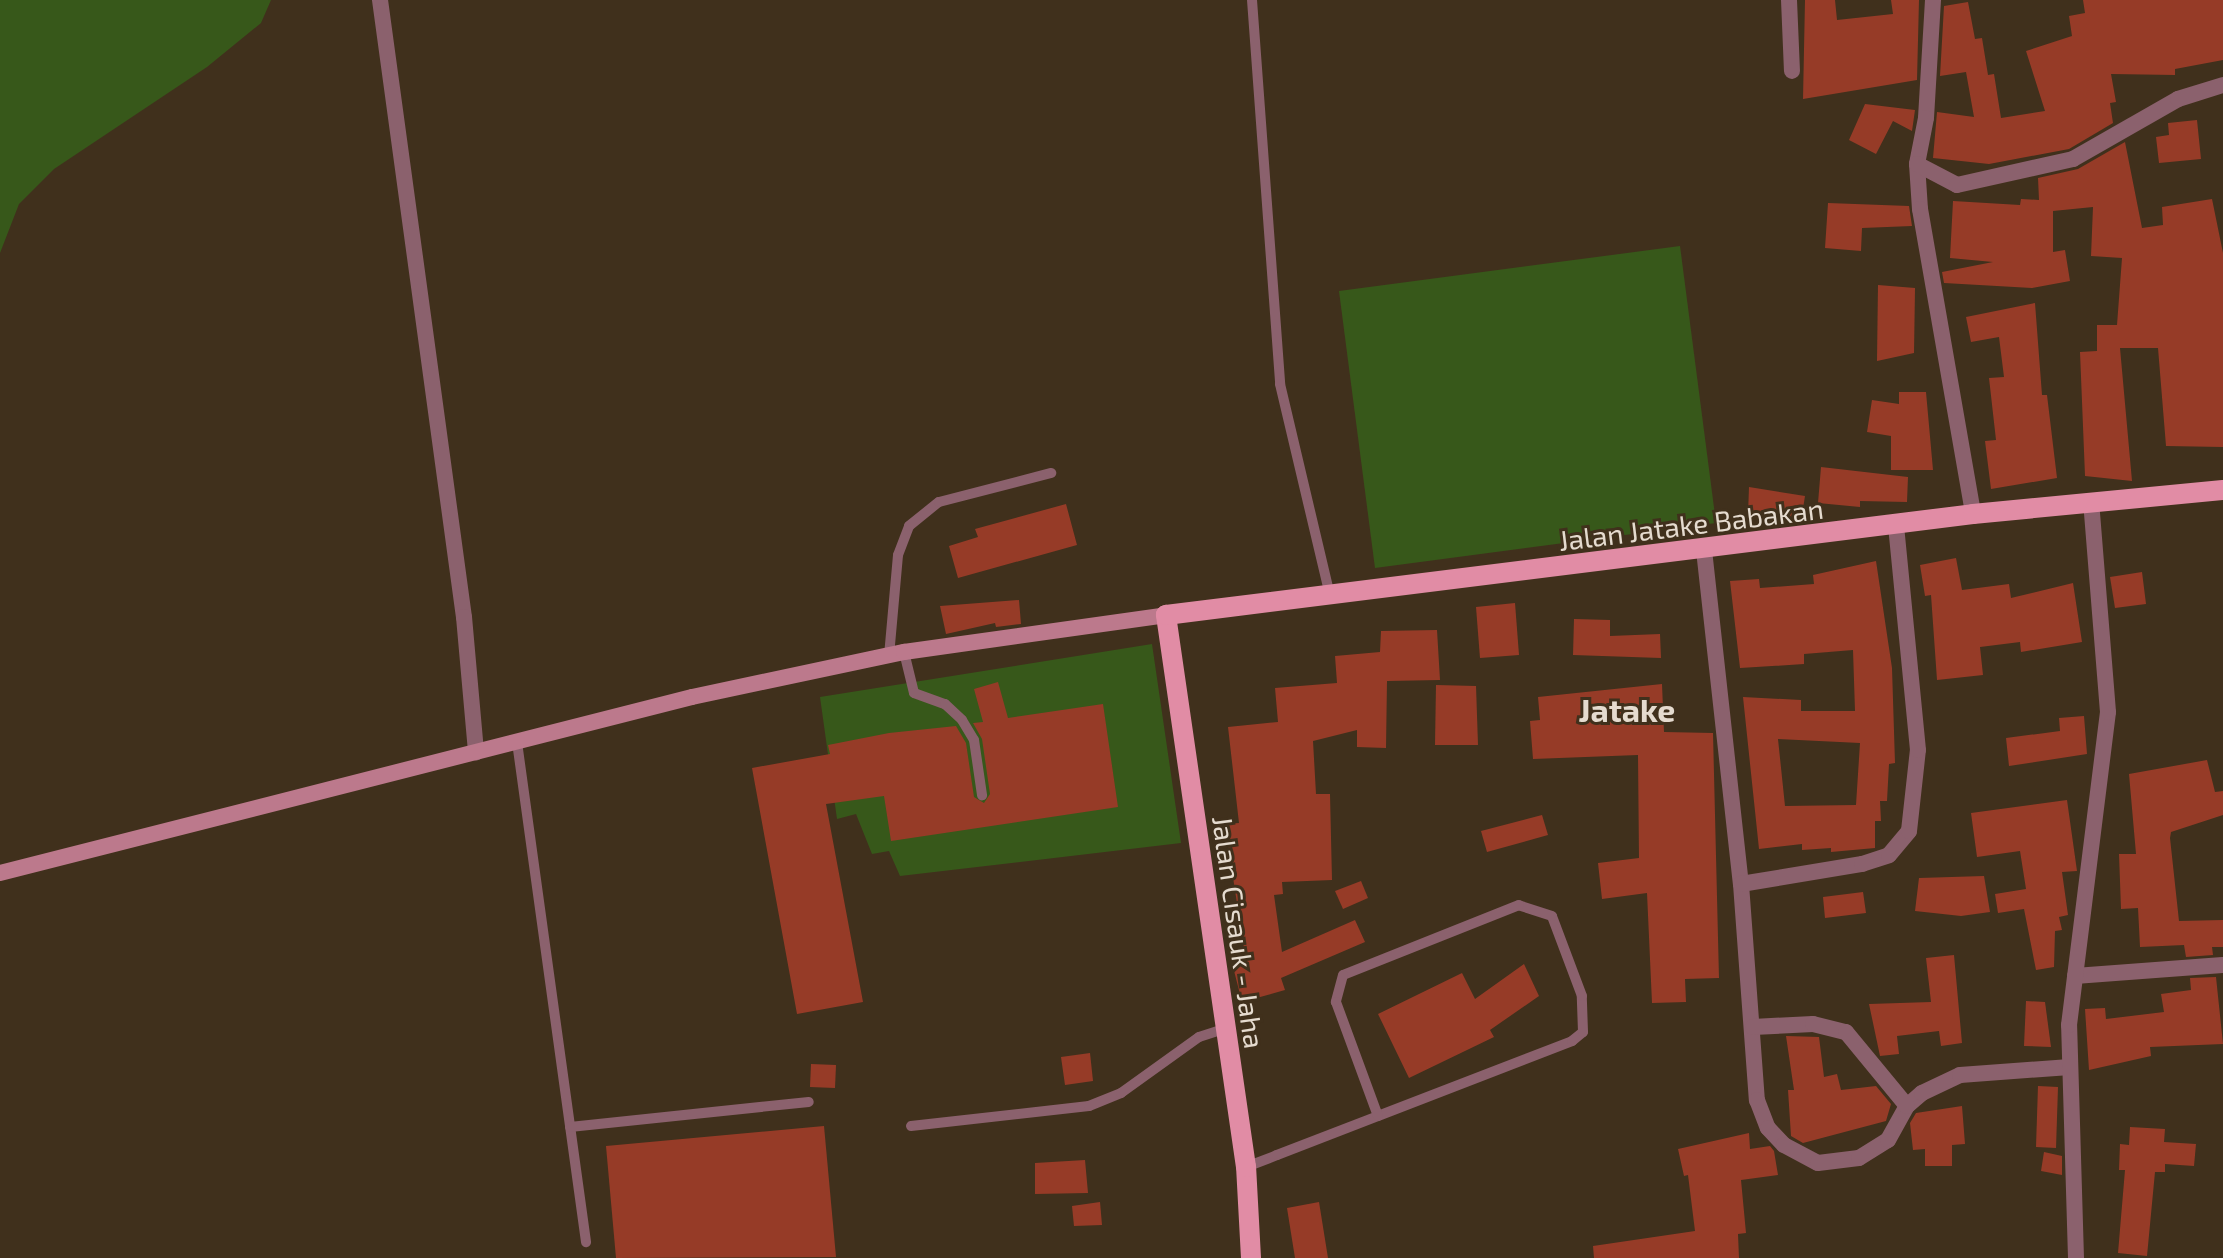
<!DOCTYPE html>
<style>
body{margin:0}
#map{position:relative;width:2223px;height:1258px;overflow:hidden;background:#40301c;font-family:"Exo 2",sans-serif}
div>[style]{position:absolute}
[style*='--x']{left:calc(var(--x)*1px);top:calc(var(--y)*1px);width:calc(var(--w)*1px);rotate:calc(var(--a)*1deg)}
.green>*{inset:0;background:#37581a}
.building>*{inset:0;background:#963b27}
.service>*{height:10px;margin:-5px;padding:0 5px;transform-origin:5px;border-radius:5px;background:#8b616d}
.minor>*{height:16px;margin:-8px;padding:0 8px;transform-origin:8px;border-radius:8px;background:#8b616d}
.secondary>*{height:16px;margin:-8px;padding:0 8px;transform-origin:8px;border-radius:8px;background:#bc798c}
.primary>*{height:20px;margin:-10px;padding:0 10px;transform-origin:10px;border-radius:10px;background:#e18ca5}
span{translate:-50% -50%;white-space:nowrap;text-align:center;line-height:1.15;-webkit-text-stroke:6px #40301c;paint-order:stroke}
.street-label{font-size:28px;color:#e5dbcf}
.quarter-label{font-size:32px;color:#e5dbcf;font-weight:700}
</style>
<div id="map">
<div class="green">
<i style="clip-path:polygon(0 0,271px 0,261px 23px,207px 67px,54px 169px,19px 204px,0 253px)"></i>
<i style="clip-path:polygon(1680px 246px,1716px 523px,1375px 568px,1339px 291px)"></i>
<i style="clip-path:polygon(1152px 644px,1181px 843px,900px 876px,889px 851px,872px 854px,856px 814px,837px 819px,820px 697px)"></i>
</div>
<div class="building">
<i style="clip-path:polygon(1805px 0,1835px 0,1837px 20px,1893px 14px,1891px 0,1919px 0,1917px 80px,1803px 99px)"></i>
<i style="clip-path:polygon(2083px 0,2223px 0,2223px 60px,2175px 69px,2175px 75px,2111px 74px,2116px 102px,2110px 103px,2113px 123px,2069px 149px,1989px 164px,1933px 158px,1937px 112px,1974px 117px,1966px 72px,1940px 76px,1944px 6px,1968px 2px,1975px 39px,1982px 38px,1988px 75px,1994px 74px,2001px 118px,2045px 111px,2026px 51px,2072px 36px,2069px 16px,2085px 13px)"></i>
<i style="clip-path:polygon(1865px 104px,1915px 110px,1912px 131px,1893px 121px,1876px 154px,1849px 140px)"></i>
<i style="clip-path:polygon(2197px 120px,2201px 159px,2159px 163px,2156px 137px,2169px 135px,2168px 123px)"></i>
<i style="clip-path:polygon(2125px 142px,2142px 228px,2163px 225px,2162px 207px,2212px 199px,2223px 253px,2223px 447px,2166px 446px,2158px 348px,2120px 348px,2132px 481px,2085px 476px,2080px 352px,2097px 351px,2097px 325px,2117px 325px,2122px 258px,2091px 256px,2093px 207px,2053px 211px,2053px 252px,2065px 250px,2070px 281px,2032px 288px,1944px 283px,1942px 272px,1993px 262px,1950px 258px,1953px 201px,2020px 205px,2021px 199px,2039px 200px,2038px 178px,2078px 169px)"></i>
<i style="clip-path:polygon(1828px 203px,1909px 206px,1912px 226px,1862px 228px,1861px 251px,1825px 248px)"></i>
<i style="clip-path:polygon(1878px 285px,1915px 288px,1914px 353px,1877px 361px)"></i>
<i style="clip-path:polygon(2035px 303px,2042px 395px,2047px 395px,2057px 478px,1991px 489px,1985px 441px,1996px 440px,1989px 378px,2004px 377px,1999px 337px,1971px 342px,1966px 317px)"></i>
<i style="clip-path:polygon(1899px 392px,1926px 392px,1933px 470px,1891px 470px,1891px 436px,1867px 432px,1872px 400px,1899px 404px)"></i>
<i style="clip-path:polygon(1821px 467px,1908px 477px,1907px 502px,1860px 501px,1860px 507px,1818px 503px)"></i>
<i style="clip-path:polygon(1749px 487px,1805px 496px,1801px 521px,1748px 515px)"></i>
<i style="clip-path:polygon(1066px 504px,1077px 545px,958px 578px,949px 546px,978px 537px,975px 529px)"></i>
<i style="clip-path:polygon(1956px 558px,1962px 590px,2009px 584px,2011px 598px,2073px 583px,2082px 642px,2021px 652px,2020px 642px,1980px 647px,1983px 675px,1937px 680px,1931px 595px,1925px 596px,1920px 565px)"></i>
<i style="clip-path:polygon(evenodd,1876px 561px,1892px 668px,1895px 763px,1889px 764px,1887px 801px,1880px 801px,1881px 821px,1875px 821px,1875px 848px,1831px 852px,1831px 848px,1802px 850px,1802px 844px,1759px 849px,1743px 697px,1801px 700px,1801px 711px,1855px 711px,1853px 650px,1804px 654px,1804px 664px,1740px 668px,1730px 581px,1759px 579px,1760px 588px,1814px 584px,1813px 575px,1876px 561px,1778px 739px,1860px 743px,1856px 805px,1785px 806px,1778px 739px)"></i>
<i style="clip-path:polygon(2142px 572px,2146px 604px,2115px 608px,2110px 577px)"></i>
<i style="clip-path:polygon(1019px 600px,1021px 624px,996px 627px,995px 623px,946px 634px,940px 606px)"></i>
<i style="clip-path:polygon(1515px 603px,1519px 655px,1480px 658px,1476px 607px)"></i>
<i style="clip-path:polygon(1574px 619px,1610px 620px,1610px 636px,1660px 634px,1661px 658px,1573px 655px)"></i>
<i style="clip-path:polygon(1437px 630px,1440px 680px,1387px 681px,1386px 748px,1357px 747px,1357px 730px,1313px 741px,1316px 794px,1330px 794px,1332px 880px,1282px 882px,1283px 894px,1274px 895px,1282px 952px,1355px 920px,1365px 942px,1281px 978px,1285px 990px,1242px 1002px,1231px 959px,1245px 955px,1228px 845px,1227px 824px,1239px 823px,1228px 727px,1278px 722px,1275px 688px,1337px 683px,1335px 656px,1380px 652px,1381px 631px)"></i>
<i style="clip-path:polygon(998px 682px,1008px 718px,1103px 704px,1118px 807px,891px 841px,884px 796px,826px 804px,863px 1002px,797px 1014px,752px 768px,830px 754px,828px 745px,889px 733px,956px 726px,966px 743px,974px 797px,984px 803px,990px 794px,982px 739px,973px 723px,983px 722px,974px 689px)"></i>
<i style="clip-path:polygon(1662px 684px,1664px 732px,1713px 733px,1719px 978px,1685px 979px,1686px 1002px,1652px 1003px,1647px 893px,1602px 899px,1598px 863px,1639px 858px,1638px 755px,1533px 759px,1530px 721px,1540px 720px,1538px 697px)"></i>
<i style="clip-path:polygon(1436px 685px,1476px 686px,1478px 745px,1435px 745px)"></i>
<i style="clip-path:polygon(2084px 716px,2087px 754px,2009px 766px,2006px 738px,2060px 731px,2059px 718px)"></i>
<i style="clip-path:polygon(2207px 760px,2215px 792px,2223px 791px,2223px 815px,2171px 832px,2170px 838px,2179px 921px,2223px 920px,2223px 947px,2212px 947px,2213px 955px,2186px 957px,2184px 945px,2140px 947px,2138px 908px,2121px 909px,2119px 854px,2136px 854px,2129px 774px)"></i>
<i style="clip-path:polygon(2067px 800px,2077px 871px,2062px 872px,2068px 915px,2059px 917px,2062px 930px,2055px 931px,2054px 967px,2036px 970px,2024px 909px,1998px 913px,1995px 894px,2026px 889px,2020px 851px,1977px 857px,1971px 813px)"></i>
<i style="clip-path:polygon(1542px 815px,1548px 835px,1487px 852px,1481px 831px)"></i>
<i style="clip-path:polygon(1984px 876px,1990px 912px,1961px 916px,1915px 911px,1919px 878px)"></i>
<i style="clip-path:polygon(1361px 881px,1368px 898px,1343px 909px,1335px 891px)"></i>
<i style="clip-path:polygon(1863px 892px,1866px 913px,1825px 918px,1823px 897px)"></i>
<i style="clip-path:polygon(1954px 955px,1962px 1043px,1941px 1046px,1939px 1031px,1897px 1036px,1899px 1054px,1880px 1056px,1869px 1004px,1931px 1002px,1926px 958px)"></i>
<i style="clip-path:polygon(1524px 964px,1539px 996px,1490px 1030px,1494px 1037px,1409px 1078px,1378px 1014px,1462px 973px,1475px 999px)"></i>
<i style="clip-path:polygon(2216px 977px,2223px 1044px,2150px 1047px,2151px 1056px,2089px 1070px,2085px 1009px,2105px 1008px,2106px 1019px,2164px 1012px,2161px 994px,2191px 990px,2190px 978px)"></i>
<i style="clip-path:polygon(2026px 1001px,2045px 1002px,2051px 1047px,2024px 1046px)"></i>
<i style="clip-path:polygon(1786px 1036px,1819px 1037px,1824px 1077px,1837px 1074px,1841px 1090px,1876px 1086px,1891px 1104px,1886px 1121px,1803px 1143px,1791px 1136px,1788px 1090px,1794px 1090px)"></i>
<i style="clip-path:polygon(1090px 1053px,1093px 1081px,1065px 1085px,1061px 1057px)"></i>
<i style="clip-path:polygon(811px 1064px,836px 1065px,835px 1088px,810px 1087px)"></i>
<i style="clip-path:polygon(2038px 1086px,2058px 1087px,2056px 1148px,2036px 1147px)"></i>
<i style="clip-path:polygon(1962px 1106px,1965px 1144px,1952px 1145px,1952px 1166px,1925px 1166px,1925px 1149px,1913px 1150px,1910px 1123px,1916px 1113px)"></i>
<i style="clip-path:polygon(824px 1126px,836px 1257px,616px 1258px,606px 1146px)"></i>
<i style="clip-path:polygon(2130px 1127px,2165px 1129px,2164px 1142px,2196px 1144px,2194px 1166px,2165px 1164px,2165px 1172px,2155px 1172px,2147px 1256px,2118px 1253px,2125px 1170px,2119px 1170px,2120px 1144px,2129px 1145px)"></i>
<i style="clip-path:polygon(1749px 1133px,1750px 1149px,1770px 1146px,1774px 1151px,1778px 1175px,1741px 1180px,1746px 1233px,1738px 1234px,1739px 1258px,1594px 1258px,1593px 1246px,1695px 1231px,1688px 1175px,1684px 1176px,1678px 1149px)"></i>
<i style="clip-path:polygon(2044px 1152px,2062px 1156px,2062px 1175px,2041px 1171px)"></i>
<i style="clip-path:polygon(1085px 1160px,1088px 1193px,1035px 1194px,1035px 1163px)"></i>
<i style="clip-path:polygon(1100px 1202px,1102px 1225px,1074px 1226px,1072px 1206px)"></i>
<i style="clip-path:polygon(1319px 1202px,1328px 1258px,1295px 1258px,1287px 1208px)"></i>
</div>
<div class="service">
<i style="--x:1252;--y:0;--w:385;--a:85.8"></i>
<i style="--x:1280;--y:384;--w:218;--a:76.7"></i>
<i style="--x:904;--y:652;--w:42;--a:76.3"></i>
<i style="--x:914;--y:693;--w:33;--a:20"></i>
<i style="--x:945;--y:704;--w:23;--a:43"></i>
<i style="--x:962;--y:720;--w:23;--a:59"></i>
<i style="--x:974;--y:740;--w:56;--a:81.7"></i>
<i style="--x:889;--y:656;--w:101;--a:-84.9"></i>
<i style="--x:898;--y:555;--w:31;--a:-69"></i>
<i style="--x:909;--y:526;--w:38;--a:-39"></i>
<i style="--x:939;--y:502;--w:116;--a:-14.5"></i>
<i style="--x:517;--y:742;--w:505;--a:82.14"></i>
<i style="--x:911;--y:1126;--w:179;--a:-6.4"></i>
<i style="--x:1089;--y:1106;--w:35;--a:-22"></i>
<i style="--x:1121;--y:1093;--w:96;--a:-35.7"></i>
<i style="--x:1199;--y:1037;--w:26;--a:-18"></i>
<i style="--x:570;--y:1127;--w:240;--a:-6"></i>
<i style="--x:1246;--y:1167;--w:33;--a:-21"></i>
<i style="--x:1277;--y:1155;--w:108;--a:-21.1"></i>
<i style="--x:1378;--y:1116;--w:208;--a:-21.1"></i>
<i style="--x:1572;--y:1041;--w:14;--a:-39"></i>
<i style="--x:1583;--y:1032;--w:36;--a:-92"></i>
<i style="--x:1582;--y:996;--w:85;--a:-110.6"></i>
<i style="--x:1552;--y:916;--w:35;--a:-162"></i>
<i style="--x:1519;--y:905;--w:189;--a:158.3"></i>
<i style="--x:1343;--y:975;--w:28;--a:105"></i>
<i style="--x:1336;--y:1002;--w:121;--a:69.8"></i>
</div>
<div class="minor">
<i style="--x:380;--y:0;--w:623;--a:82.25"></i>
<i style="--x:464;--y:617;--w:136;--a:84.9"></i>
<i style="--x:1789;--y:0;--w:71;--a:87.6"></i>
<i style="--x:1933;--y:0;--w:118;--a:93.4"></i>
<i style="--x:1926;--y:118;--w:47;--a:101.1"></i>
<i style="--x:1917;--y:164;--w:45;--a:86.2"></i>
<i style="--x:1920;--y:209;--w:310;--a:80.1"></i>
<i style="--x:1917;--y:164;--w:45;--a:27.7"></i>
<i style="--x:1957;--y:185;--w:119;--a:-12.6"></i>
<i style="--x:2073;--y:159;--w:121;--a:-29.7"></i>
<i style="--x:2178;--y:99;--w:47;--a:-17.3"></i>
<i style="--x:1704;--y:550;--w:336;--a:83.7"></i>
<i style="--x:1741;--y:884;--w:217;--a:85.8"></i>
<i style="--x:1757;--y:1100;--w:30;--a:69"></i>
<i style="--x:1768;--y:1128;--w:23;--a:47"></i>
<i style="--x:1784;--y:1145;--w:38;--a:28"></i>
<i style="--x:1818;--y:1163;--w:41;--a:-7"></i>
<i style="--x:1859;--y:1158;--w:34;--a:-32"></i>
<i style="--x:1888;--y:1140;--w:39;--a:-61"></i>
<i style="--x:1907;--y:1106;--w:20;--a:-41"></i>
<i style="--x:1922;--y:1093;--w:42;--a:-25.3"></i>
<i style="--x:1960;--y:1075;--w:110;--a:-4.2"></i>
<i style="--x:1741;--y:884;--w:123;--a:-9.4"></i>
<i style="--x:1862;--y:864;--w:28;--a:-18"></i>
<i style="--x:1889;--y:855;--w:31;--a:-50"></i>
<i style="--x:1909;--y:831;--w:81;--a:-83.7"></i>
<i style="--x:1918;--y:750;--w:225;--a:-95.6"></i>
<i style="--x:2075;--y:976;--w:148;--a:-4.3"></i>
<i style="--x:1753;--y:1027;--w:60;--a:-2.9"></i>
<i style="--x:1813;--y:1024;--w:34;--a:14"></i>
<i style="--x:1846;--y:1032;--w:96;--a:50.5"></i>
<i style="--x:2076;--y:1258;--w:233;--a:-91.7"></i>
<i style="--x:2069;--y:1025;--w:315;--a:-82.9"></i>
<i style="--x:2108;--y:712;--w:211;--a:-94.6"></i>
</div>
<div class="secondary">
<i style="--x:0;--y:873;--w:714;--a:-14.27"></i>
<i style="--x:692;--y:697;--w:217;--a:-12"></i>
<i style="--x:904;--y:652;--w:265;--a:-8"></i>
</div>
<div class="primary">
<i style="--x:1251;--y:1258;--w:91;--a:-93.1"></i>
<i style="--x:1246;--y:1167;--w:558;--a:-98.25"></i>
<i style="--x:1166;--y:615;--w:813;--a:-7.13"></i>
<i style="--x:1973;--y:514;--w:251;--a:-5.5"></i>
</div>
<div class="street-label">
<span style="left:1691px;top:524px;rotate:-7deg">Jalan Jatake Babakan</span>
<span style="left:1239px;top:932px;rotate:82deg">Jalan Cisauk - Jaha</span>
</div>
<div class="quarter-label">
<span style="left:1627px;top:709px">Jatake</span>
</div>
</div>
